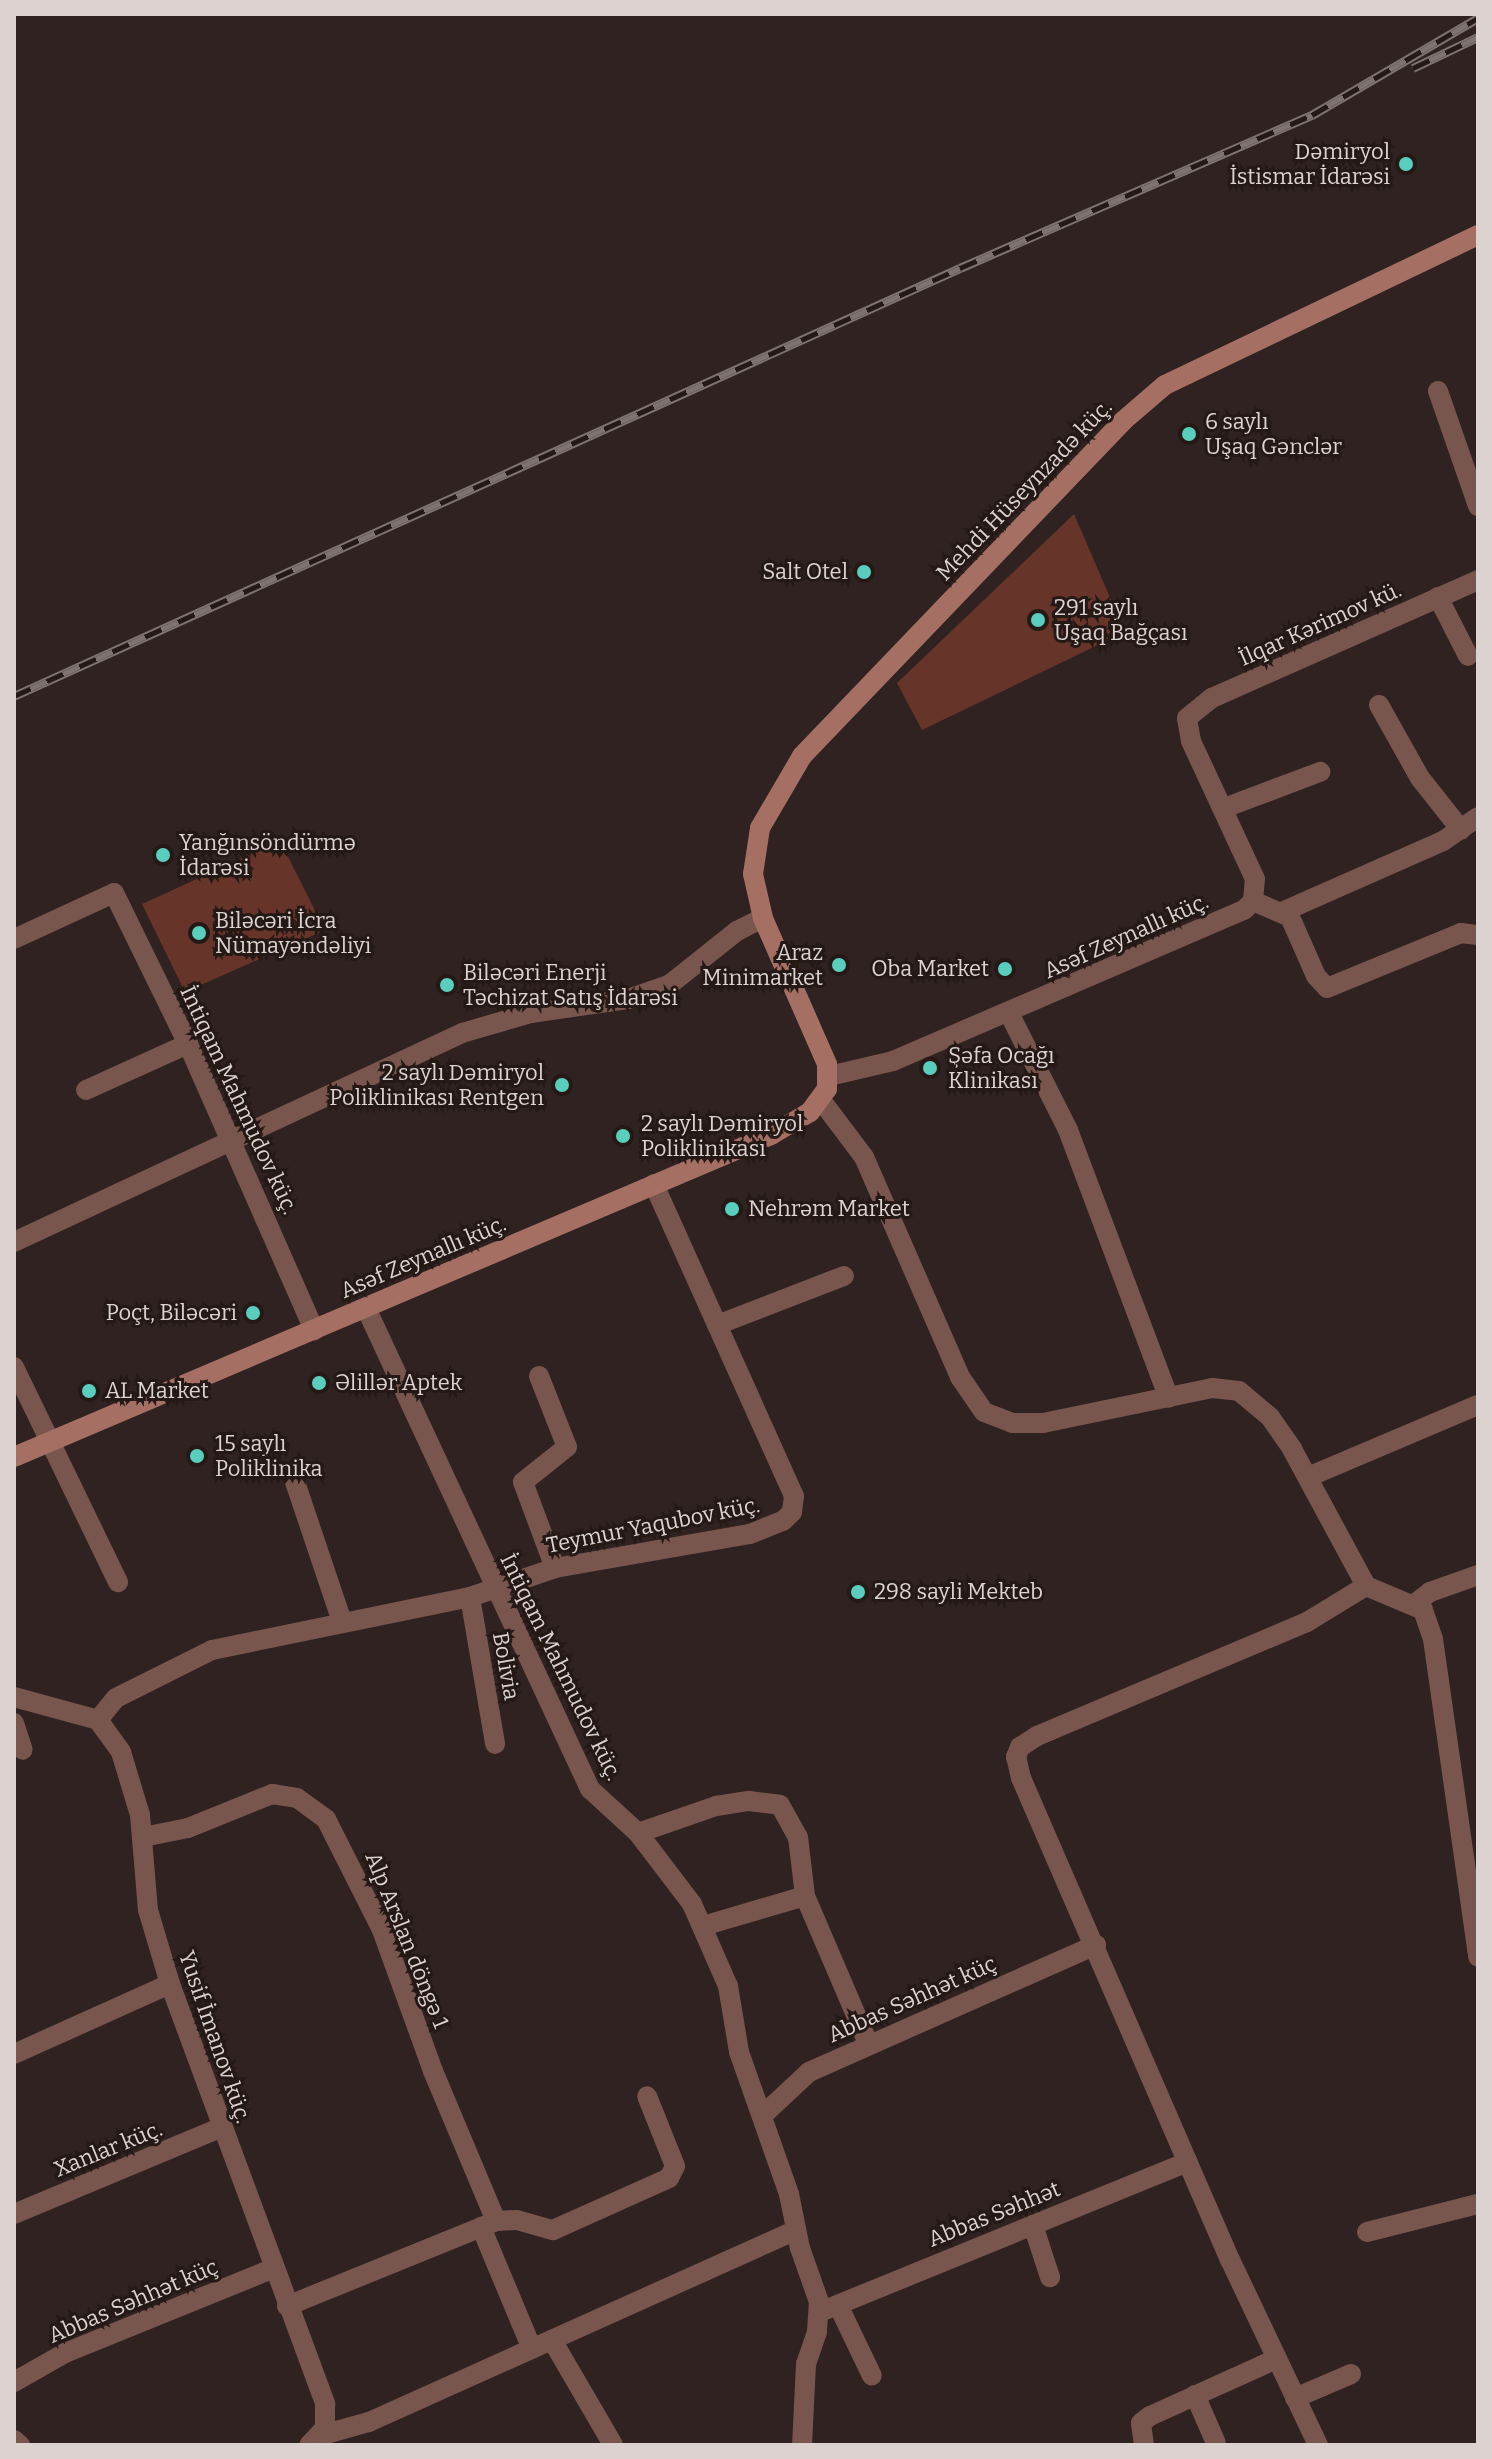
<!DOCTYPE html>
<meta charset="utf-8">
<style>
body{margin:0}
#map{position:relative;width:1492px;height:2459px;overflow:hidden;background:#2f2220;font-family:Bitter,serif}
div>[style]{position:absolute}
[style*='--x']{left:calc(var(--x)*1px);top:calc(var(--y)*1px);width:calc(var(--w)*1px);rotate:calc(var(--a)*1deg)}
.green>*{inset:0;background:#67342a}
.street>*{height:20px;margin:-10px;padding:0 10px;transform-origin:10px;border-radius:10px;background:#78554d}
.secondary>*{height:20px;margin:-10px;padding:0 10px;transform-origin:10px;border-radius:10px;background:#a66f63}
.rail>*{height:9px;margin-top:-4.5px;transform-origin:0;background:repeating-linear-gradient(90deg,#251916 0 18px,#7e7371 0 36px);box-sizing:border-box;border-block:2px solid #7e7371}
.dots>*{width:22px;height:22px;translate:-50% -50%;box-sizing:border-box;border:4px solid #251916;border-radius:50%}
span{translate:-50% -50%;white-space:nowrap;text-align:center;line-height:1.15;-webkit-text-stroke:6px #251916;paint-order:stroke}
.poi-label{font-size:22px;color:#dcd3d1}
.right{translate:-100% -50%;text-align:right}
.left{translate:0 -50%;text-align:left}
.street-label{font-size:22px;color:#dcd3d1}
.frame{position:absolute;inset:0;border:16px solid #dcd3d1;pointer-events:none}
</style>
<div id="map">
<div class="green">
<i style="clip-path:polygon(1074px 514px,1125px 632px,922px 730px,897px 683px)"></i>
<i style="clip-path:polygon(280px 841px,325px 930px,185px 992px,142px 904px)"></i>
</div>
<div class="street">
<i style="--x:1438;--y:391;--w:122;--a:70.8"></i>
<i style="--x:1438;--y:597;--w:66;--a:63"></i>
<i style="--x:1379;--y:705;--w:84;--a:60.7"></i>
<i style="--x:1420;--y:778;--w:66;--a:51.7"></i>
<i style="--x:1224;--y:808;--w:103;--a:-20.6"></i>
<i style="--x:1253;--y:901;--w:40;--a:23.4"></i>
<i style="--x:1290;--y:917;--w:64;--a:66.2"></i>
<i style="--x:1316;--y:976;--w:16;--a:47"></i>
<i style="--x:1327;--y:988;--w:145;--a:-22.3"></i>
<i style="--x:1461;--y:933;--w:17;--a:7"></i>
<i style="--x:1282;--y:912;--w:176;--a:-23.8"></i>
<i style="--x:1443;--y:841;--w:42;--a:-34.4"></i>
<i style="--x:14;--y:939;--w:110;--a:-24.7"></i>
<i style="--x:114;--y:893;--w:168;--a:63.9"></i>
<i style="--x:188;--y:1044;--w:313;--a:66.2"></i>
<i style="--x:1009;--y:1013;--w:131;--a:63.2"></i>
<i style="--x:1068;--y:1130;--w:286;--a:69.4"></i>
<i style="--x:829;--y:1076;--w:66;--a:-13.2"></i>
<i style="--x:893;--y:1061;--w:382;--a:-23.3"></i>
<i style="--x:1244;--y:910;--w:13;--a:-45"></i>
<i style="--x:1253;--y:901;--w:22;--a:-85"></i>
<i style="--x:1255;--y:879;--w:152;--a:-114.9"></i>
<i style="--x:1191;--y:741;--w:23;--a:-100"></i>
<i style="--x:1187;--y:718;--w:32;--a:-39"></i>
<i style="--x:1212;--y:698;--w:291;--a:-23.9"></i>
<i style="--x:86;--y:1090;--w:112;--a:-24.3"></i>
<i style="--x:821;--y:1100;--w:71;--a:53"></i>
<i style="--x:864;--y:1157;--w:240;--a:66.4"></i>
<i style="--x:960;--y:1377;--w:42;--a:55.6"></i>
<i style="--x:984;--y:1412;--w:30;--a:21"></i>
<i style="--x:1012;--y:1423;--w:31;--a:0"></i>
<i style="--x:1043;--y:1423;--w:173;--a:-11.7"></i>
<i style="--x:1212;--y:1388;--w:27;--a:6"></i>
<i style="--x:1239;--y:1391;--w:40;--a:40"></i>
<i style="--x:1270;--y:1417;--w:39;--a:55"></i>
<i style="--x:1292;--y:1449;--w:156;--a:61.6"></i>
<i style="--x:1366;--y:1586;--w:62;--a:22.8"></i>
<i style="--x:1423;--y:1610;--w:31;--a:71"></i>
<i style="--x:1433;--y:1639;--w:321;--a:81.9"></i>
<i style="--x:14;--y:1242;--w:494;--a:-25"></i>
<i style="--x:462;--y:1033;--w:72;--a:-16.2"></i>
<i style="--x:531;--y:1013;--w:98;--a:-8.2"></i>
<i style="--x:628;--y:999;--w:43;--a:-18.9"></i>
<i style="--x:669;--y:985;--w:87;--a:-38.5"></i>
<i style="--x:737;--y:931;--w:29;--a:-27"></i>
<i style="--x:366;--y:1308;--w:531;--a:65.03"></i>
<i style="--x:590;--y:1789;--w:65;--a:42.5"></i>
<i style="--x:638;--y:1833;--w:89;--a:52.7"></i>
<i style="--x:692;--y:1904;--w:90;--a:66.3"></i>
<i style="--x:728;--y:1986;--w:67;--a:80.5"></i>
<i style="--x:739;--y:2052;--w:151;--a:70.6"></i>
<i style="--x:789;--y:2194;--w:55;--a:78.5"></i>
<i style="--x:800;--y:2248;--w:57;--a:70.6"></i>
<i style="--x:819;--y:2302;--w:30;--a:94"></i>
<i style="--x:817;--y:2332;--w:34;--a:109"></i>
<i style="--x:806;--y:2364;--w:81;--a:92.8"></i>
<i style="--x:717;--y:1325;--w:136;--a:-21.1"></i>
<i style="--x:14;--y:1367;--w:239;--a:64.2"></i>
<i style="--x:539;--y:1376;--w:76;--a:68.5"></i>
<i style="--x:567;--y:1447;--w:56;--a:141.5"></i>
<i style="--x:523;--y:1482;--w:92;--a:69.6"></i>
<i style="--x:1308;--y:1477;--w:185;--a:-23"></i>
<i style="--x:294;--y:1479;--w:148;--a:71.4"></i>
<i style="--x:470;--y:1597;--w:149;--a:80.3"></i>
<i style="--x:1416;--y:1603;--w:18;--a:-38"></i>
<i style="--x:1430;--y:1592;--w:51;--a:-19.5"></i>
<i style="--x:14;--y:1697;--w:87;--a:15.3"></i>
<i style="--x:98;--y:1720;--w:39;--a:54"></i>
<i style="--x:121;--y:1752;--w:66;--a:73.2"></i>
<i style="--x:140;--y:1815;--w:95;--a:85.2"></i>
<i style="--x:148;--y:1910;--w:77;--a:73.4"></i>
<i style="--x:170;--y:1984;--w:448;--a:69.7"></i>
<i style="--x:325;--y:2404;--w:24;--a:90"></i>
<i style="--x:325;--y:2428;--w:23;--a:133"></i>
<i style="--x:98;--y:1720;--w:28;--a:-51"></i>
<i style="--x:116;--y:1698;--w:107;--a:-26.6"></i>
<i style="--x:212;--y:1650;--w:263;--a:-11.6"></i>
<i style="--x:470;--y:1597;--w:90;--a:-18.8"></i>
<i style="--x:555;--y:1568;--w:198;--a:-9.9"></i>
<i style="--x:750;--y:1534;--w:35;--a:-22"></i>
<i style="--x:783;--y:1521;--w:13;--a:-45"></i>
<i style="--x:792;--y:1512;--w:16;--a:-83"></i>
<i style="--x:794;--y:1496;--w:342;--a:-114.2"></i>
<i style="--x:14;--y:1723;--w:28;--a:72"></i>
<i style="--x:638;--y:1833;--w:83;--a:-19.1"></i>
<i style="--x:716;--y:1806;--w:33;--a:-9"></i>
<i style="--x:749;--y:1801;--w:31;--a:7"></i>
<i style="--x:780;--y:1805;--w:37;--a:61"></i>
<i style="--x:798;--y:1837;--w:59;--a:83.2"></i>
<i style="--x:805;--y:1896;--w:160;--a:66.8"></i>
<i style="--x:143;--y:1837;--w:46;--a:-11.3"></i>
<i style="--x:188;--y:1828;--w:91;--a:-22"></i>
<i style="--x:272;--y:1794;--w:25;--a:9"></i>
<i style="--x:297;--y:1798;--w:36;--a:36"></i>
<i style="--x:326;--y:1819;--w:124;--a:63.2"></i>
<i style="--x:382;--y:1930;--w:150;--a:70.1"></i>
<i style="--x:433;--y:2071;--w:163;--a:67.2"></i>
<i style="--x:703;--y:1926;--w:106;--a:-16.4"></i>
<i style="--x:14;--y:2054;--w:171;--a:-24.2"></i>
<i style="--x:762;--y:2116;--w:64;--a:-43.1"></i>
<i style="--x:809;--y:2072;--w:314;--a:-23.9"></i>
<i style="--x:14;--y:2214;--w:223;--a:-22.7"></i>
<i style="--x:1033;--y:2225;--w:55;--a:71.9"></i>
<i style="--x:481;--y:2227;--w:132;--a:67.3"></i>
<i style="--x:1367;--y:2232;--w:114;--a:-14.2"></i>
<i style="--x:287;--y:2306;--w:226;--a:-22.1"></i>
<i style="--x:496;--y:2221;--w:21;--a:-3"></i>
<i style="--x:517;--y:2220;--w:37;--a:16"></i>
<i style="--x:553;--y:2230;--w:127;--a:-24.1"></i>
<i style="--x:669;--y:2178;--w:13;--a:-63"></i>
<i style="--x:675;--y:2166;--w:75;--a:-111.8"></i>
<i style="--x:839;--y:2307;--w:76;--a:64.4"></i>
<i style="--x:820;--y:2312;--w:397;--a:-22.2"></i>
<i style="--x:552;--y:2340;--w:121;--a:59.8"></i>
<i style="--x:14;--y:2382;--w:59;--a:-29.6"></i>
<i style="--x:65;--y:2353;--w:223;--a:-22.1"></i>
<i style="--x:1195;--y:2395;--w:52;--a:66.4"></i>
<i style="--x:1295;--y:2398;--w:61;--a:-23.2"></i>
<i style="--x:322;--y:2435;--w:49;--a:-15.5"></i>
<i style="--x:369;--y:2422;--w:468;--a:-24.2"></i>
<i style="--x:14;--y:2440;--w:8;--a:40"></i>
<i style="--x:1144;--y:2445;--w:22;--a:-98"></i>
<i style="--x:1141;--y:2423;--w:11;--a:-38"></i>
<i style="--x:1150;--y:2416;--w:138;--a:-24.3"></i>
<i style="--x:1318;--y:2445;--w:205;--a:-115.4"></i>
<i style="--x:1230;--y:2260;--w:525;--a:-113.44"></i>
<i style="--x:1021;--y:1778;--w:22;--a:-103"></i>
<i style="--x:1016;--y:1757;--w:11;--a:-68"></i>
<i style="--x:1020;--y:1747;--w:20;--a:-33"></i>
<i style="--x:1037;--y:1736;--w:293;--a:-22.9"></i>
<i style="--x:1307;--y:1622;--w:69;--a:-31.4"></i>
</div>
<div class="secondary">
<i style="--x:14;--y:1457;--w:823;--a:-23.04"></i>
<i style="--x:771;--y:1135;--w:45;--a:-30.5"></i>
<i style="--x:810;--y:1112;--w:29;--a:-54"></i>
<i style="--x:827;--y:1089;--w:25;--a:-90"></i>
<i style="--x:827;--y:1064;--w:159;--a:-113.7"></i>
<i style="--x:763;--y:918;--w:45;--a:-102.8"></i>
<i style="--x:753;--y:874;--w:47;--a:-81.3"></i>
<i style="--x:760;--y:828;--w:83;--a:-59.7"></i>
<i style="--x:802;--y:756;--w:464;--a:-46.2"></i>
<i style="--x:1123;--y:421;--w:55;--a:-40.6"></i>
<i style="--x:1165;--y:385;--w:347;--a:-25.6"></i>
</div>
<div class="rail">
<i style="--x:1413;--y:68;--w:72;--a:-25.5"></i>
<i style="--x:14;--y:696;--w:1038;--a:-24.34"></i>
<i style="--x:960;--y:268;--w:384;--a:-23.5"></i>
<i style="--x:1312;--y:115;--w:192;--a:-30.3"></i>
</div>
<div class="dots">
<i style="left:1406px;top:164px;background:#59cebe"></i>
<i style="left:1189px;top:434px;background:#59cebe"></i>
<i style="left:864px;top:572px;background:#59cebe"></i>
<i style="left:1038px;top:620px;background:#59cebe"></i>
<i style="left:163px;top:855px;background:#59cebe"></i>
<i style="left:199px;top:933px;background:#59cebe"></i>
<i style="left:839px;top:965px;background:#59cebe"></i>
<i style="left:1005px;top:969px;background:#59cebe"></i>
<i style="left:447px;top:985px;background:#59cebe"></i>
<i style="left:930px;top:1068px;background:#59cebe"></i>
<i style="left:562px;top:1085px;background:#59cebe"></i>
<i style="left:623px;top:1136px;background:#59cebe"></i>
<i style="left:732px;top:1209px;background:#59cebe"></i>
<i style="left:253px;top:1313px;background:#59cebe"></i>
<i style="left:319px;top:1383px;background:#59cebe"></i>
<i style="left:89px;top:1391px;background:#59cebe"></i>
<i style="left:197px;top:1456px;background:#59cebe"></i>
<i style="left:858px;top:1592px;background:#59cebe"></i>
</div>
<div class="poi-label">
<span class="right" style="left:1390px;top:164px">Dəmiryol<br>İstismar İdarəsi</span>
<span class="left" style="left:1205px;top:434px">6 saylı<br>Uşaq Gənclər</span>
<span class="right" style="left:848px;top:572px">Salt Otel</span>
<span class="left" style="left:1054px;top:620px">291 saylı<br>Uşaq Bağçası</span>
<span class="left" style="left:179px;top:855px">Yanğınsöndürmə<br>İdarəsi</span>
<span class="left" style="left:215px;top:933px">Biləcəri İcra<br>Nümayəndəliyi</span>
<span class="right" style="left:823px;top:965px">Araz<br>Minimarket</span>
<span class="right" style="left:989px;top:969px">Oba Market</span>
<span class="left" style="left:463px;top:985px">Biləcəri Enerji<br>Təchizat Satış İdarəsi</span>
<span class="left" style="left:948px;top:1068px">Şəfa Ocağı<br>Klinikası</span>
<span class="right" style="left:544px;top:1085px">2 saylı Dəmiryol<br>Poliklinikası Rentgen</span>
<span class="left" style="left:641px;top:1136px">2 saylı Dəmiryol<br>Poliklinikası</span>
<span class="left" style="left:748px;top:1209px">Nehrəm Market</span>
<span class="right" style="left:237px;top:1313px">Poçt, Biləcəri</span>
<span class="left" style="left:335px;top:1383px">Əlillər Aptek</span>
<span class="left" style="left:105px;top:1391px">AL Market</span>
<span class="left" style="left:215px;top:1456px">15 saylı<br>Poliklinika</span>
<span class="left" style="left:874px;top:1592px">298 sayli Mekteb</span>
</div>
<div class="street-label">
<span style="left:1024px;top:490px;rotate:-46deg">Mehdi Hüseynzadə küç.</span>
<span style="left:1320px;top:624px;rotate:-24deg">İlqar Kərimov kü.</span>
<span style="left:1126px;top:936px;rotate:-24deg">Asəf Zeynallı küç.</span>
<span style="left:239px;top:1100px;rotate:65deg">İntiqam Mahmudov küç.</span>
<span style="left:423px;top:1257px;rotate:-23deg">Asəf Zeynallı küç.</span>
<span style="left:653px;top:1525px;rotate:-11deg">Teymur Yaqubov küç.</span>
<span style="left:506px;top:1666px;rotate:80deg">Bolivia</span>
<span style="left:561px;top:1667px;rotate:64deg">İntiqam Mahmudov küç.</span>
<span style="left:407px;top:1940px;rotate:68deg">Alp Arslan döngə 1</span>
<span style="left:912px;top:1999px;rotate:-24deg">Abbas Səhhət küç</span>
<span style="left:215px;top:2037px;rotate:71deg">Yusif İmanov küç.</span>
<span style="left:108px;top:2149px;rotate:-22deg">Xanlar küç.</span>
<span style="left:994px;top:2214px;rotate:-22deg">Abbas Səhhət</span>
<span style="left:133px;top:2301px;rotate:-23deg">Abbas Səhhət küç</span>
</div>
<div class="frame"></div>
</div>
